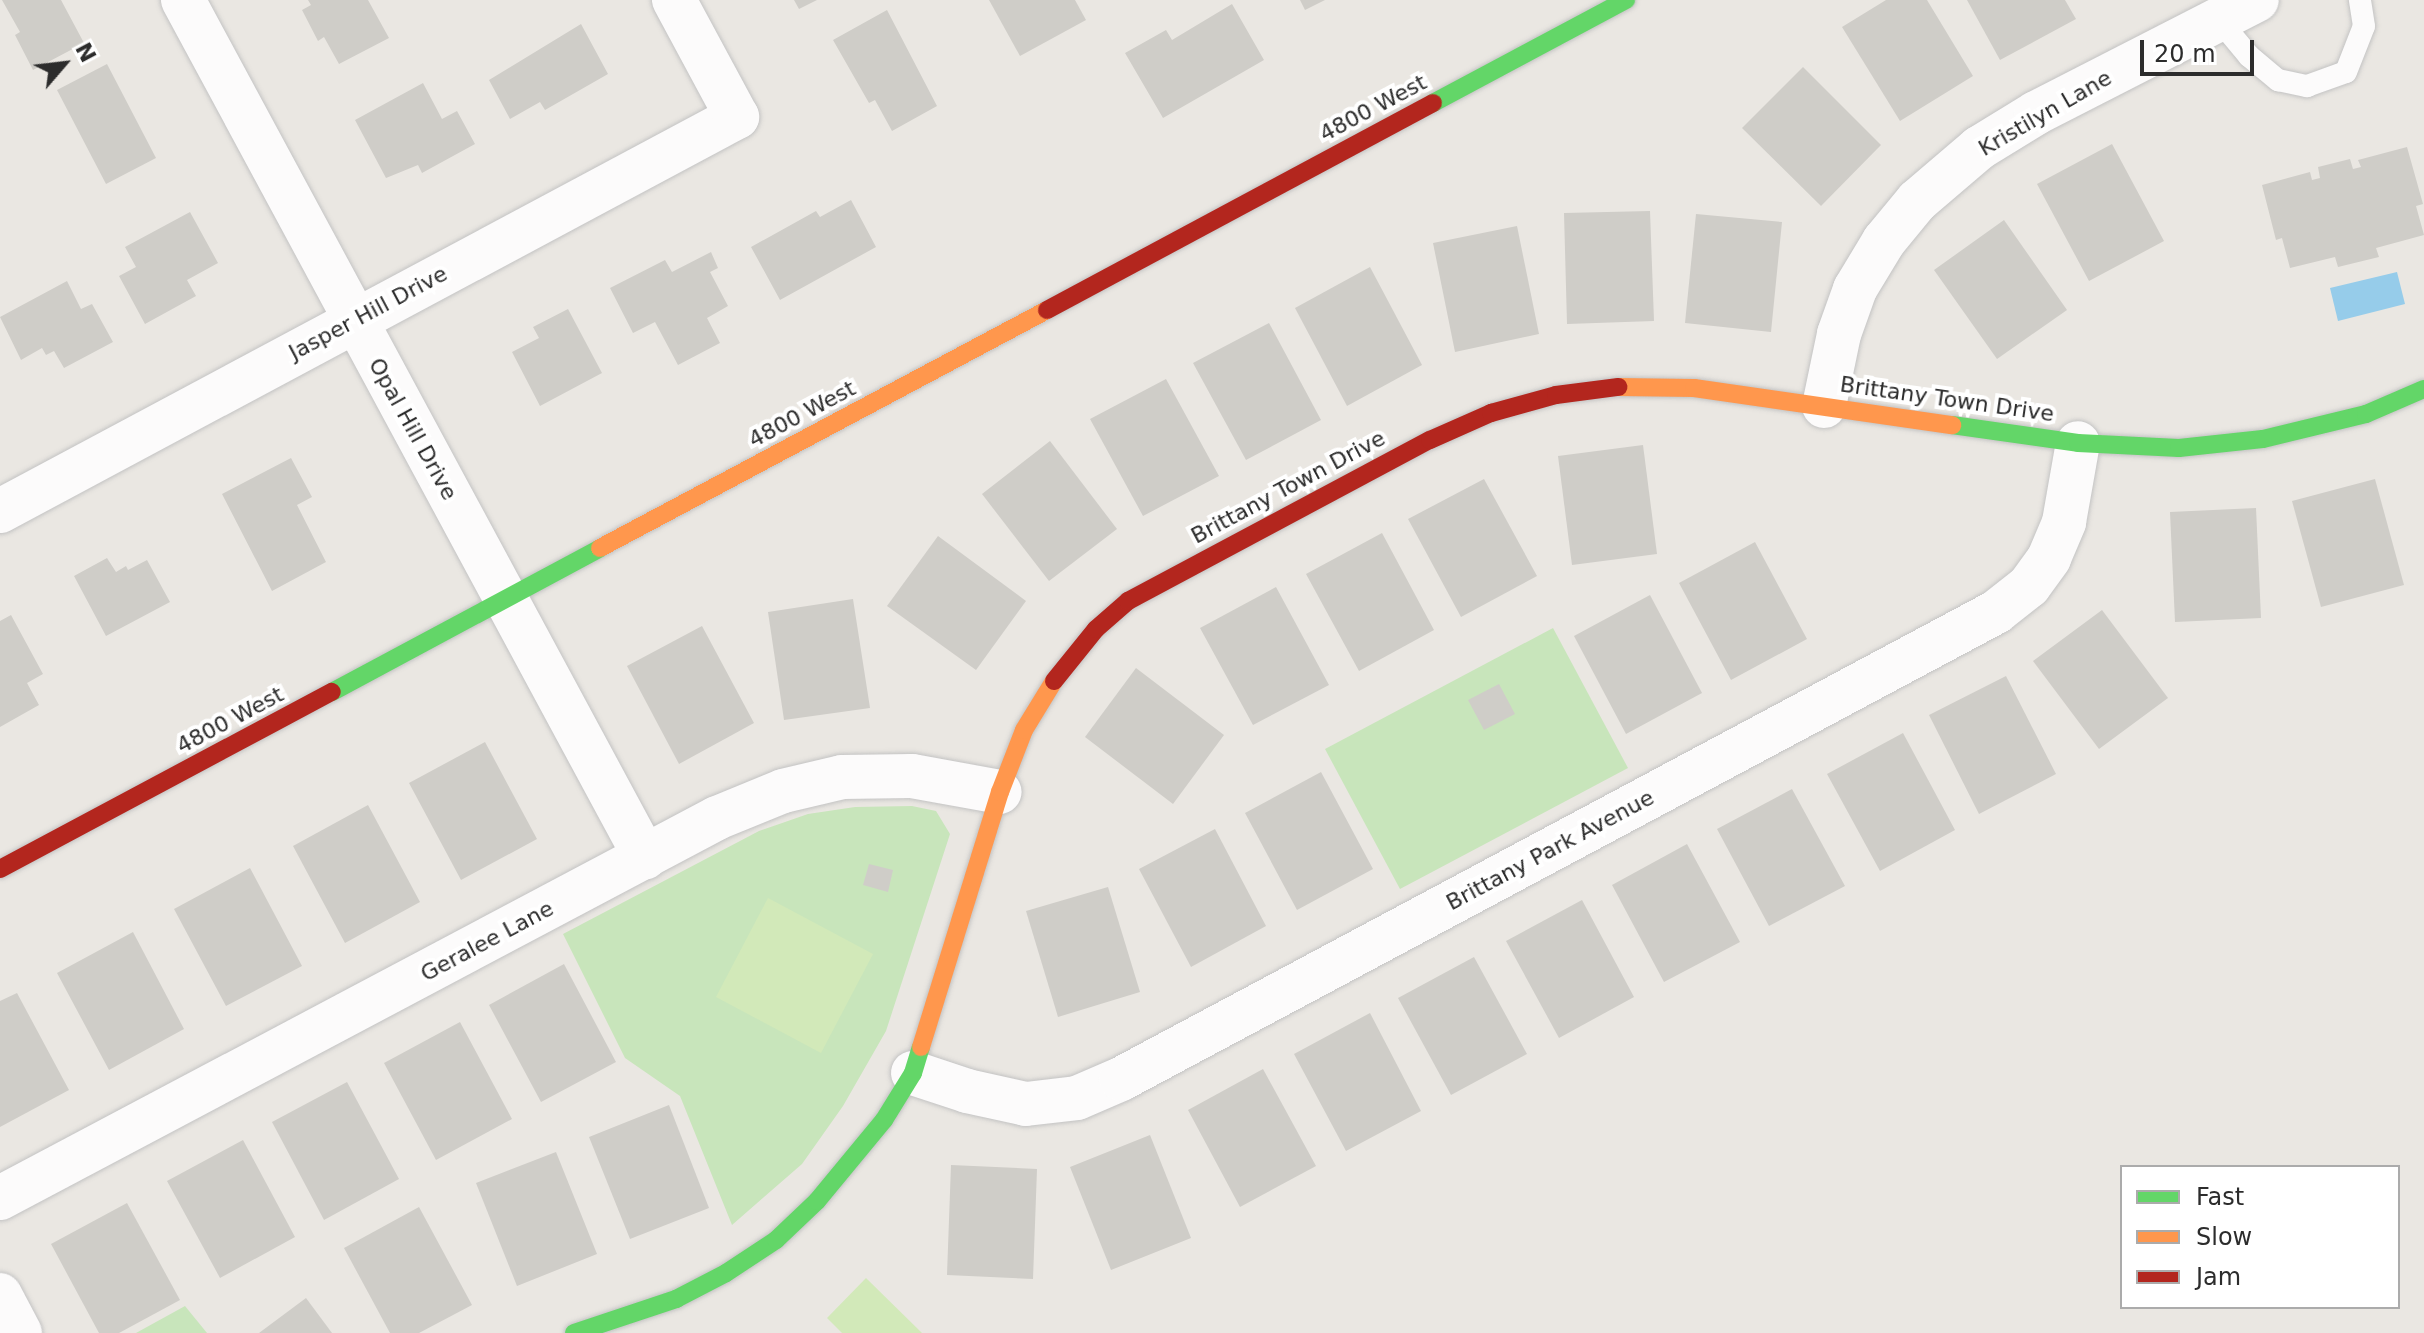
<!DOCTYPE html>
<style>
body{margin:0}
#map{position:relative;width:2424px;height:1333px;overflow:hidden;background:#eae7e2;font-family:"DejaVu Sans",sans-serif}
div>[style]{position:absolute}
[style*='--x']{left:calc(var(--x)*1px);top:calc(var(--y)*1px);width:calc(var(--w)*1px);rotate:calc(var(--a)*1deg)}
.green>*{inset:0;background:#c8e5bb}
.pitch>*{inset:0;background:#d2e9b9}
.water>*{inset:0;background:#96ccea}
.building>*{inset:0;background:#cfcdc8}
.roads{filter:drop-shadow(0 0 2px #c3c3c3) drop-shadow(0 0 2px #c3c3c3)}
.lane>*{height:22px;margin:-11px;padding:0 11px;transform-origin:11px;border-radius:11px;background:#fcfbfb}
.street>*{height:44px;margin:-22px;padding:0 22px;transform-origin:22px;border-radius:22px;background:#fcfbfb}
.fast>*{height:18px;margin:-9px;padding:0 9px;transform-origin:9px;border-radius:9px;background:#63d668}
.slow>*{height:18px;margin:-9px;padding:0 9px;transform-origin:9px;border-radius:9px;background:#ff974d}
.jam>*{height:18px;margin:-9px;padding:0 9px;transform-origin:9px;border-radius:9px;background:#b3261e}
span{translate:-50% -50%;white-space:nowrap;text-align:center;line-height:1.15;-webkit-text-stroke:8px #fff;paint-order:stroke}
.street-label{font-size:22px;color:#2c2c2c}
.legend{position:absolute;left:2120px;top:1165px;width:280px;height:144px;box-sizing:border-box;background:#fff;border:2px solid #ababab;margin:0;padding:10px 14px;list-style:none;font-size:24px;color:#2c2c2c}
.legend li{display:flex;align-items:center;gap:16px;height:40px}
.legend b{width:40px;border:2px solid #ababab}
.north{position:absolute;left:24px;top:24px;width:80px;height:80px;-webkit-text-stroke:6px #fff;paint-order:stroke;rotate:62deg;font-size:22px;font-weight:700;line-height:32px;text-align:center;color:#2c2c2c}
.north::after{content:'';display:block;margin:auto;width:28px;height:36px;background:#2c2c2c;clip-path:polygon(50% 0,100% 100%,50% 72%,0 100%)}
.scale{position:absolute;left:2140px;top:40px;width:114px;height:36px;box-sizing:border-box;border:4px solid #2c2c2c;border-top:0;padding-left:10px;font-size:24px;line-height:28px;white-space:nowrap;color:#2c2c2c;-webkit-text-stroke:6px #fff;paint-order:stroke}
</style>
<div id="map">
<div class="green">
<i style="clip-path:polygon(1553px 628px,1628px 768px,1400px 889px,1325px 749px)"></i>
<i style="clip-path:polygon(912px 806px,936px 811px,950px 834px,886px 1031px,843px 1106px,802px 1164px,732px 1225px,680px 1096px,625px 1058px,563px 934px,759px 831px,808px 814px,855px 807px)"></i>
<i style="clip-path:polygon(185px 1306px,207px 1333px,136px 1333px)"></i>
</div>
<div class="pitch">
<i style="clip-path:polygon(768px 898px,873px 954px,821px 1053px,716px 997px)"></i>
<i style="clip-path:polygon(866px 1278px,922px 1333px,842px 1333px,827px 1318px)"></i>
</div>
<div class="water">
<i style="clip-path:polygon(2397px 272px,2405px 304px,2338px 321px,2330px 288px)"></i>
</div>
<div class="building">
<i style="clip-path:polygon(2px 0,61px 0,84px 43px,33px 70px,15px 35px,20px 32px)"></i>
<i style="clip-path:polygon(308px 0,368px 0,389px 38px,339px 64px,324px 37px,318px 41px,302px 10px,311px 5px)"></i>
<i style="clip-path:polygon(794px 0,817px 0,799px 9px)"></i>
<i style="clip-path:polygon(989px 0,1075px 0,1086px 20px,1020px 56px)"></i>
<i style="clip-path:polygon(1300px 0,1325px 0,1305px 10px)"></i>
<i style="clip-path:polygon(1886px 0,1927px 0,1973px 76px,1900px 121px,1842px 27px)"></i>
<i style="clip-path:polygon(1967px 0,2065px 0,2076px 19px,2000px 60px)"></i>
<i style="clip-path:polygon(1232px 4px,1264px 60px,1163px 118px,1125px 53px,1166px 30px,1172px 40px)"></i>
<i style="clip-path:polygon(887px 10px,937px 106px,892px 131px,875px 100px,869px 103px,833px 40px)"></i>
<i style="clip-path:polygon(581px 24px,608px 74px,545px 110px,540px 102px,510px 119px,489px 80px)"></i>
<i style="clip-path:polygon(107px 64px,156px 158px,106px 184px,57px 90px)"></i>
<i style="clip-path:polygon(1803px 67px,1881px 145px,1821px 206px,1742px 128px)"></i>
<i style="clip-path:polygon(423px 83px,442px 119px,457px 111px,475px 144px,422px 173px,418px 165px,386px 178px,355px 120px)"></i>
<i style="clip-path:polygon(2112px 144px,2164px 241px,2089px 281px,2037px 184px)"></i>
<i style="clip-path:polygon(2407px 147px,2423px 204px,2416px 206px,2424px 235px,2376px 248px,2379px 257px,2338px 267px,2335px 257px,2290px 268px,2282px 238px,2276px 240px,2262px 185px,2310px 172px,2312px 180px,2320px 178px,2318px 167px,2350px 159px,2353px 169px,2361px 167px,2358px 160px)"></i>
<i style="clip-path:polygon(851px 200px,876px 247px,780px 300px,751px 247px,816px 211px,820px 217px)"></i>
<i style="clip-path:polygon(1650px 211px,1654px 321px,1567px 324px,1564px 213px)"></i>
<i style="clip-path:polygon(190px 212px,218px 263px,187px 280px,196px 296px,145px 324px,119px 276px,136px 267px,125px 247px)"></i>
<i style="clip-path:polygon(1696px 214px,1782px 222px,1771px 332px,1685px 323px)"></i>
<i style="clip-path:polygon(2004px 220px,2067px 310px,1997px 359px,1934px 270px)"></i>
<i style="clip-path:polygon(1517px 226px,1539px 334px,1455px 352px,1433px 243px)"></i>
<i style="clip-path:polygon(711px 252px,718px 268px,710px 272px,728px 306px,707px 318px,720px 343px,678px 365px,655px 322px,633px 333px,610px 288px,665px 260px,672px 272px)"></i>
<i style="clip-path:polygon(1370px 267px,1422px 365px,1347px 406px,1295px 308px)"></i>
<i style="clip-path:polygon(67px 281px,81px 309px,92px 304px,113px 342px,64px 368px,54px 351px,46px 355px,42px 348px,21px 360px,0 317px)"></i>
<i style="clip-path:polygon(568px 309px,602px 373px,540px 406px,512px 352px,539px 338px,533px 327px)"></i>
<i style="clip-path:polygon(1269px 323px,1321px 420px,1246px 460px,1193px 363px)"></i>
<i style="clip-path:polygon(1166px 379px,1219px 476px,1143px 516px,1090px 419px)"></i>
<i style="clip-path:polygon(1050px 441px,1117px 529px,1049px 581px,982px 494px)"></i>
<i style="clip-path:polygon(1643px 445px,1657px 554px,1572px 565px,1558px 456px)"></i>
<i style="clip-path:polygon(291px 458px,312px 497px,297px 505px,326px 562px,272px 591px,222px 494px)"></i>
<i style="clip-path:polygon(1484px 479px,1537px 576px,1461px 617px,1408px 519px)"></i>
<i style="clip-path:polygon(2375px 479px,2404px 585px,2321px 607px,2292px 501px)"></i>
<i style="clip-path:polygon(2256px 508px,2261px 618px,2175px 622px,2170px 512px)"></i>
<i style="clip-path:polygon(1382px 533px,1434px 630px,1359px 671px,1306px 574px)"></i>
<i style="clip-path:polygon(938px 536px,1026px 601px,976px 670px,887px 606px)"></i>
<i style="clip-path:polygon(1755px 542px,1807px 639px,1731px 680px,1679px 583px)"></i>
<i style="clip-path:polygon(107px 558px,116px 572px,126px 566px,128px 570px,147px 560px,170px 602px,106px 636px,74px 576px)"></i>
<i style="clip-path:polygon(1276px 587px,1329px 685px,1253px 725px,1200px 628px)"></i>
<i style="clip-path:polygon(1650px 595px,1702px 693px,1626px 734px,1574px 636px)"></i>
<i style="clip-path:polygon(853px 599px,870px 708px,784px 720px,768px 612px)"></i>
<i style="clip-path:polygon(2102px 610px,2168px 698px,2099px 749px,2033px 661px)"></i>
<i style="clip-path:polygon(11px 615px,43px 674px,27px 683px,39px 705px,0 727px,0 621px)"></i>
<i style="clip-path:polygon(702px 626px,754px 723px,679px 764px,627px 666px)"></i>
<i style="clip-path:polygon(1136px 668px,1224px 735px,1173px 804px,1085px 737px)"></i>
<i style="clip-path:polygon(2006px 676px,2056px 774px,1979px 814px,1929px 715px)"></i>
<i style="clip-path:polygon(1499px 684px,1515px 714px,1484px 730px,1468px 700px)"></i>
<i style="clip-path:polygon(1903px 733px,1955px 830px,1880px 871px,1827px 774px)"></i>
<i style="clip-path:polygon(485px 742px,537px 839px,461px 880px,409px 783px)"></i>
<i style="clip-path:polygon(1321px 772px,1373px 869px,1297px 910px,1245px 813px)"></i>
<i style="clip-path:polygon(1792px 789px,1845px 886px,1769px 926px,1717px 829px)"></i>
<i style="clip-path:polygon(368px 805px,420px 902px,345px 943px,293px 846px)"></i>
<i style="clip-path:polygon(1215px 829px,1266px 926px,1191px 967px,1139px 869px)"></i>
<i style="clip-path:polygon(1687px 844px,1740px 942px,1664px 982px,1612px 885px)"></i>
<i style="clip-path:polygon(869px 864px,893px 870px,888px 892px,863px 885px)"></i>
<i style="clip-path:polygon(250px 868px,302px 966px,226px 1006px,174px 909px)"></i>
<i style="clip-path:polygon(1108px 887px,1140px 992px,1058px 1017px,1026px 911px)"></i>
<i style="clip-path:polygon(1582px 900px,1634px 997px,1559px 1038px,1506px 941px)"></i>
<i style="clip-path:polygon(133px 932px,184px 1029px,109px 1070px,57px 973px)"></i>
<i style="clip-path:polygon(1474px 957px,1527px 1054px,1451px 1095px,1398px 998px)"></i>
<i style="clip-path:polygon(564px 964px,616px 1062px,541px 1102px,489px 1005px)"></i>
<i style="clip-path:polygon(17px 993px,69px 1090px,0 1127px,0 1001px)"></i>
<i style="clip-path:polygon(1370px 1013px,1421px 1111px,1346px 1151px,1294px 1054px)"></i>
<i style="clip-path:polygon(460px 1022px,512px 1119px,436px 1160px,384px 1063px)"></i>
<i style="clip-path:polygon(1263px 1069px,1316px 1166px,1240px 1207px,1188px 1110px)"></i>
<i style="clip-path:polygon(347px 1082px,399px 1179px,324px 1220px,272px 1122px)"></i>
<i style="clip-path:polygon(669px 1105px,709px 1208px,630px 1239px,589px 1137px)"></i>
<i style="clip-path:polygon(1150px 1135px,1191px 1238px,1111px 1270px,1070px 1167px)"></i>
<i style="clip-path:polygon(243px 1140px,295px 1237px,220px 1278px,167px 1181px)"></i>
<i style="clip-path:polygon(556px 1152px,597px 1254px,517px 1286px,476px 1183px)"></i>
<i style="clip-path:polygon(951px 1165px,1037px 1169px,1033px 1279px,947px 1275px)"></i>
<i style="clip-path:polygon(127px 1203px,180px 1300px,119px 1333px,99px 1333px,51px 1244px)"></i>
<i style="clip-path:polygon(419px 1207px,472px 1305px,419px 1333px,390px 1333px,344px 1248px)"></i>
<i style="clip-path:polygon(306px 1298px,332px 1333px,259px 1333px)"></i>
</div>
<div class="roads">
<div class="lane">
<i style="--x:2219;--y:20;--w:47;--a:50.2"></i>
<i style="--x:2249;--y:56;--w:38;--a:40"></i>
<i style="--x:2278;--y:80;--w:30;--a:12"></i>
<i style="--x:2307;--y:86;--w:41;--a:-19.7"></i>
<i style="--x:2346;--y:72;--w:49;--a:-68.6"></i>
<i style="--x:2364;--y:26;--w:26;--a:-99"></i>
</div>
<div class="street">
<i style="--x:183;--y:0;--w:974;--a:61.67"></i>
<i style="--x:1824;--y:406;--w:74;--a:-78.2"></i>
<i style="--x:1839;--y:334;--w:48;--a:-70.4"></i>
<i style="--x:1855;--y:289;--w:56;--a:-58.9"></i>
<i style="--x:1884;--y:241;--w:52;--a:-50.5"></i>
<i style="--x:1917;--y:201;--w:82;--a:-40.5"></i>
<i style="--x:1979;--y:148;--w:67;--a:-31.6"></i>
<i style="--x:2036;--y:113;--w:248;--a:-27.1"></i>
<i style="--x:0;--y:511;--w:836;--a:-28.13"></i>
<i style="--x:737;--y:117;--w:133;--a:-118.3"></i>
<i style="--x:913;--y:1073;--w:57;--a:18.4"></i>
<i style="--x:967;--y:1091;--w:60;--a:12.4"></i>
<i style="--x:1026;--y:1104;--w:51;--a:-6.7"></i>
<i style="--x:1077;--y:1098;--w:48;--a:-23.4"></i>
<i style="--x:1121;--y:1079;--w:992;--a:-28.09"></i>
<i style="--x:1996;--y:612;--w:42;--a:-38.2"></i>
<i style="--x:2029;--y:586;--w:34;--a:-54"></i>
<i style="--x:2049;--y:558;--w:39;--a:-67"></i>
<i style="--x:2064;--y:522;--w:80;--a:-80"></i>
<i style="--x:0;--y:1198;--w:811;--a:-27.92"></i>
<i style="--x:717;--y:818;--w:71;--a:-22.2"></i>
<i style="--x:783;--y:791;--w:61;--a:-13.3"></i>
<i style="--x:842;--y:777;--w:70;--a:-0.8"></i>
<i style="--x:912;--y:776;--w:89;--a:10.3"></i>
<i style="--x:0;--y:1295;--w:43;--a:62.2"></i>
</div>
<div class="fast">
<i style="--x:1433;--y:103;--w:219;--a:-28.1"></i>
<i style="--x:1952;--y:425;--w:127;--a:8.1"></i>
<i style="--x:2078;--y:443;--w:101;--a:2.8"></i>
<i style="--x:2179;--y:448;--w:84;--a:-6.1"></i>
<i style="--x:2263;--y:439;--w:106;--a:-13.6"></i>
<i style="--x:2366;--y:414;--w:63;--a:-23.3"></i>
<i style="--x:332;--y:692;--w:304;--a:-28.2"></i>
<i style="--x:574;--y:1333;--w:108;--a:-18.4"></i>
<i style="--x:676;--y:1299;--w:56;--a:-27.5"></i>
<i style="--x:726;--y:1273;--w:60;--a:-33.4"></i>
<i style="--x:776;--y:1240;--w:57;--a:-43.6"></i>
<i style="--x:817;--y:1201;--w:105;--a:-50.4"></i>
<i style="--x:884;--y:1120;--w:55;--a:-58.3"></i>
<i style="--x:913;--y:1073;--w:27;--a:-73"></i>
</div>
<div class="slow">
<i style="--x:1618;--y:387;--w:76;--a:0.8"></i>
<i style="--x:1694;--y:388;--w:261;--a:8.2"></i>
<i style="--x:600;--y:548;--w:506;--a:-28.03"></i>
<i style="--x:921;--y:1047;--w:267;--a:-72.8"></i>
<i style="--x:1000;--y:792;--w:66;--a:-68.8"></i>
<i style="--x:1024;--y:730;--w:57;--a:-58.5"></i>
</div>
<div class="jam">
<i style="--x:1047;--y:310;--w:438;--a:-28.2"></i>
<i style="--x:1054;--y:681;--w:67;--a:-51.1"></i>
<i style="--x:1096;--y:629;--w:43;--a:-41.2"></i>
<i style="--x:1128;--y:601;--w:342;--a:-28.1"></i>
<i style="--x:1430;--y:440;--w:67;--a:-23.9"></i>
<i style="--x:1491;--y:413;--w:67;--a:-15.5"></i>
<i style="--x:1556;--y:395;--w:63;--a:-7.4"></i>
<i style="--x:0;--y:869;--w:376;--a:-28.1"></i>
</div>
</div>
<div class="street-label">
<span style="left:1373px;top:108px;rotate:-28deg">4800 West</span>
<span style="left:2045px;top:113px;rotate:-30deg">Kristilyn Lane</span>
<span style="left:368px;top:313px;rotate:-28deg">Jasper Hill Drive</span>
<span style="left:1947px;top:399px;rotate:8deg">Brittany Town Drive</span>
<span style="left:802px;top:414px;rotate:-28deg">4800 West</span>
<span style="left:413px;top:429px;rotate:61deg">Opal Hill Drive</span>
<span style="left:1288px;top:487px;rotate:-28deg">Brittany Town Drive</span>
<span style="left:230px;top:720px;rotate:-28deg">4800 West</span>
<span style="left:1550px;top:850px;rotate:-28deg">Brittany Park Avenue</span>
<span style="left:487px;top:941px;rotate:-28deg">Geralee Lane</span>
</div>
<ul class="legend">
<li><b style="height:10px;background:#63d668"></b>Fast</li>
<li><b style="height:10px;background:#ff974d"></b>Slow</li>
<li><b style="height:10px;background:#b3261e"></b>Jam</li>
</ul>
<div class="north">N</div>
<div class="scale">20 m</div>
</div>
